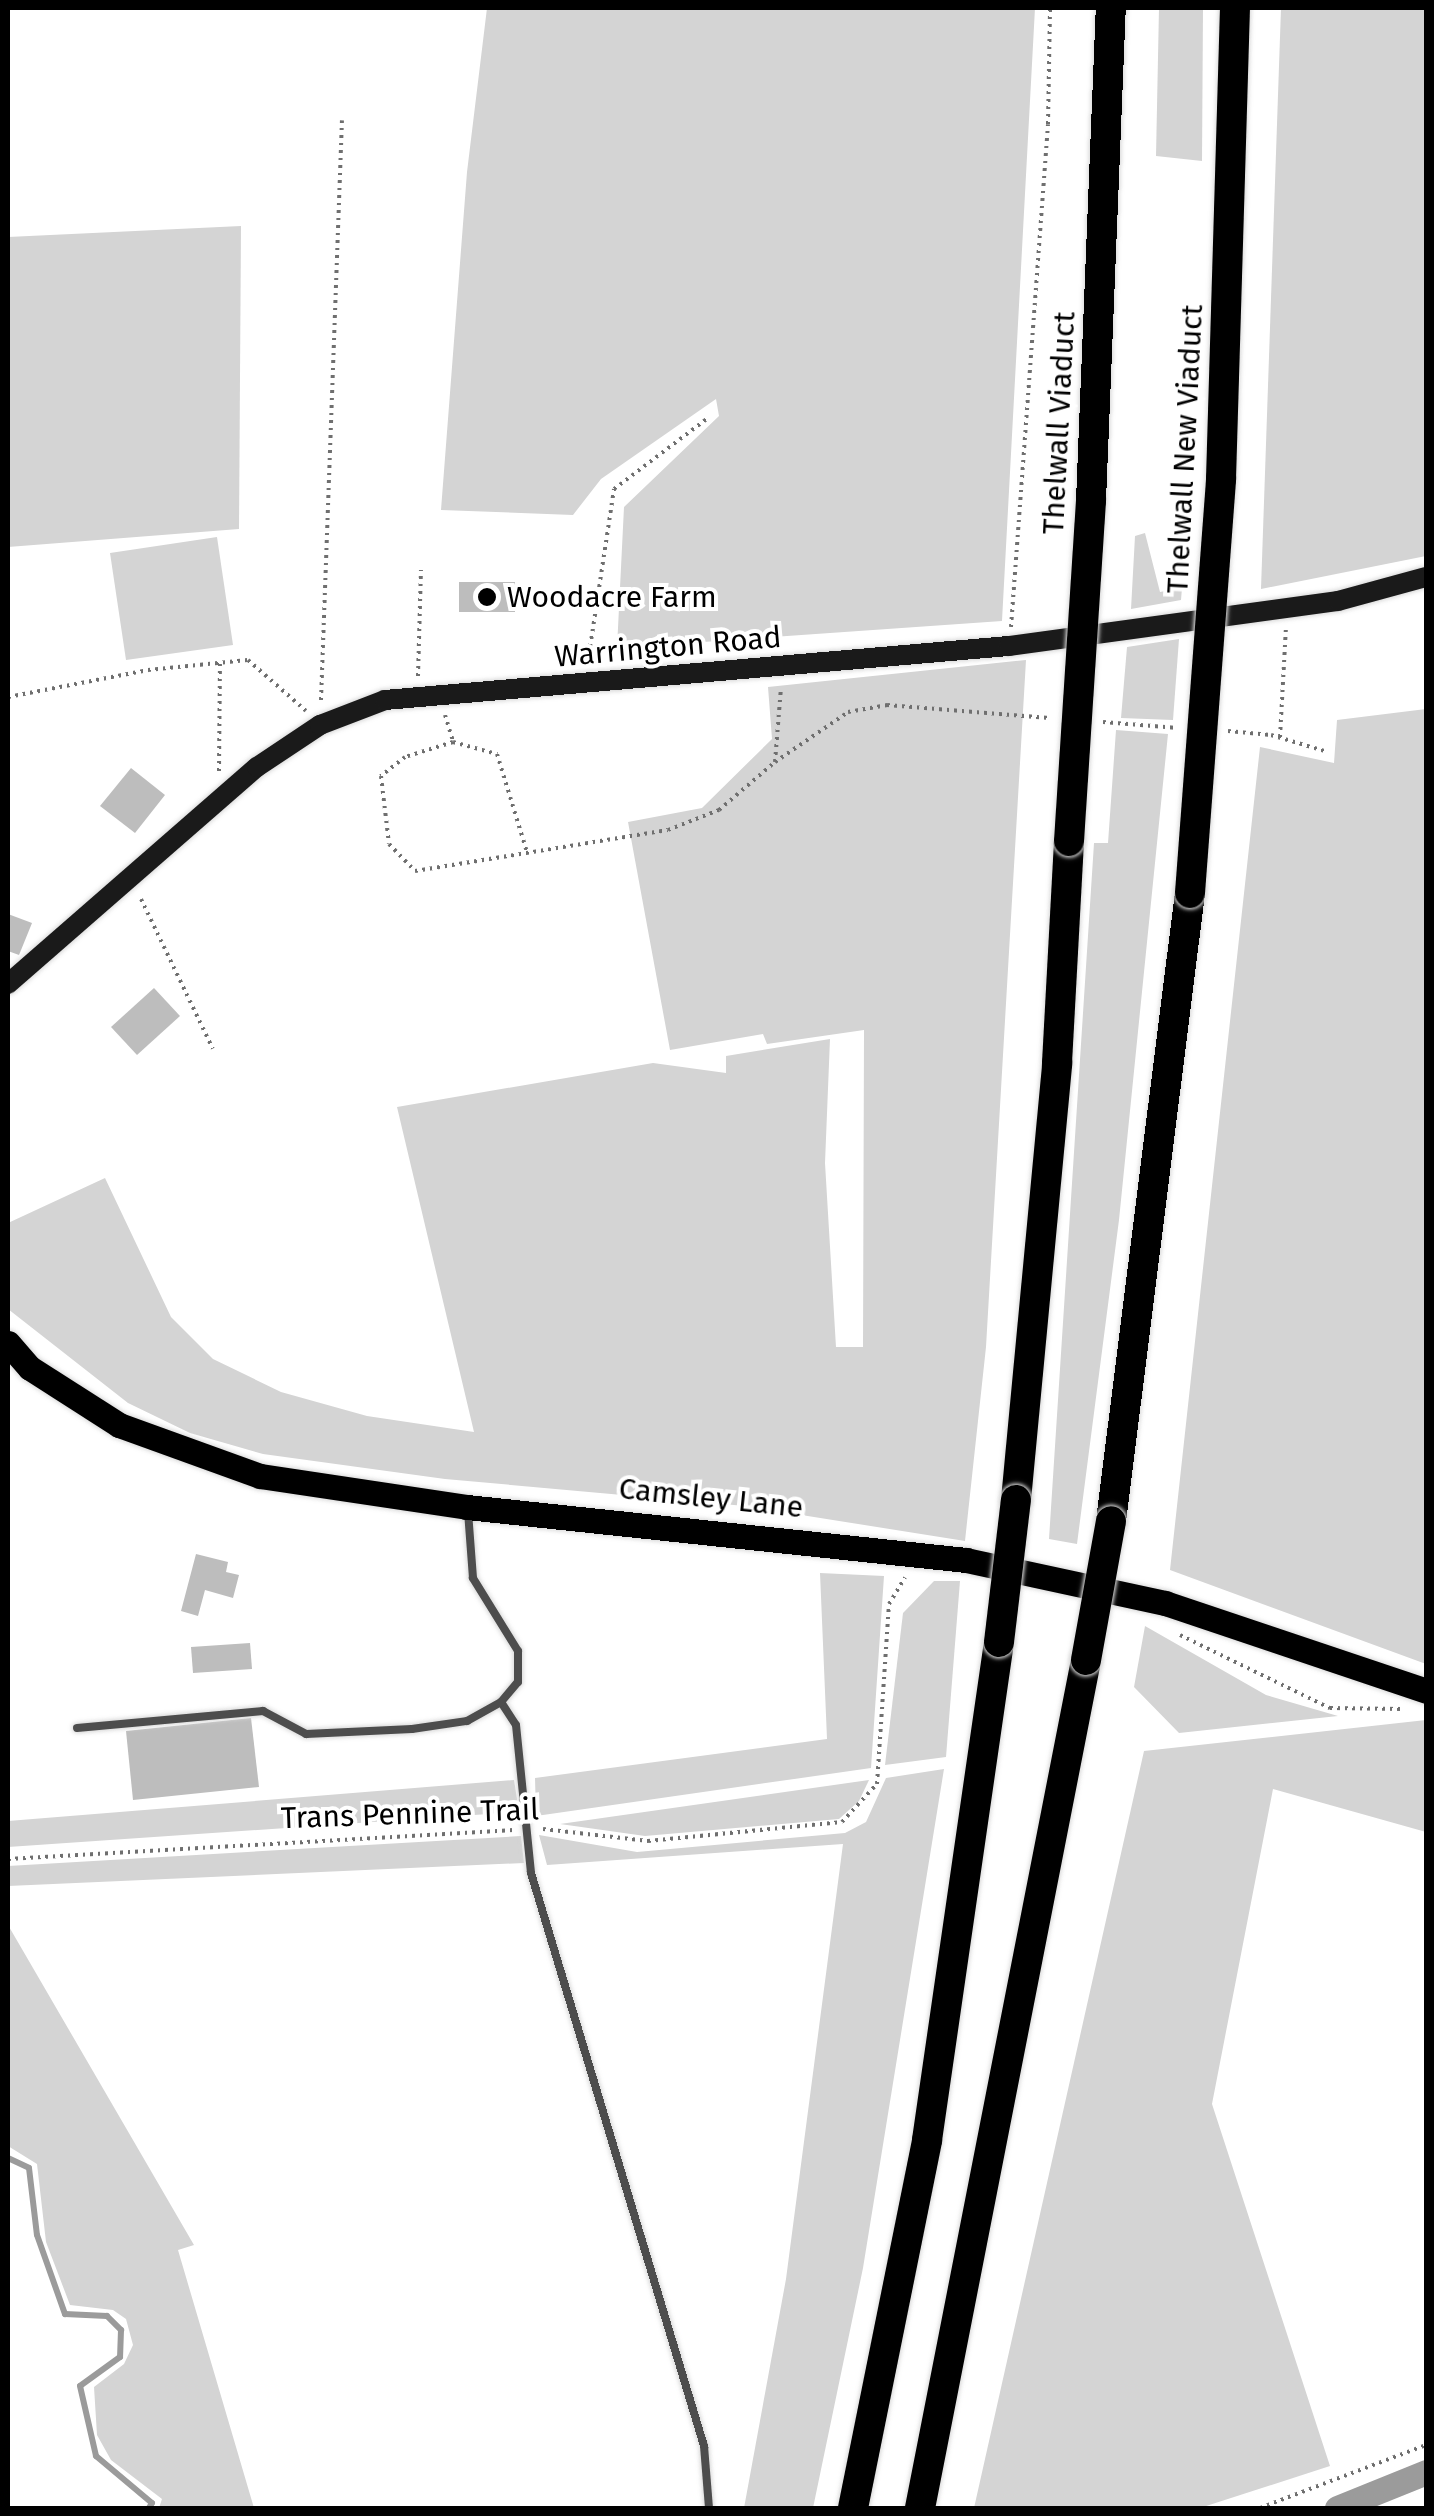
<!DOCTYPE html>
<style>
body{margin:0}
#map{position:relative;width:1434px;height:2516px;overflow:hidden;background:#fff;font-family:"Fira Sans",sans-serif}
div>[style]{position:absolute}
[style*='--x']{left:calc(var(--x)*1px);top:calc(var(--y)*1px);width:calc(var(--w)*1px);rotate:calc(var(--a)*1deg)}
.green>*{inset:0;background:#d4d4d4}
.stream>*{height:6px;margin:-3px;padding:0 3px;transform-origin:3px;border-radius:3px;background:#9b9b9b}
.canal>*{height:25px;margin:-12.5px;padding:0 12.5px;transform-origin:12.5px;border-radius:12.5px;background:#9b9b9b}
.building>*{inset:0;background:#bdbdbd}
.path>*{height:4px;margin-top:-2px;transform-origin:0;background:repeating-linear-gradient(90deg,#6f6f6f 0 2.5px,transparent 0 7.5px)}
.roads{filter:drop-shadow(0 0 2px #dbdbdb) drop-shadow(0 0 2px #dbdbdb)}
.lane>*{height:8px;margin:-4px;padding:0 4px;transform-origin:4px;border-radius:4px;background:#4d4d4d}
.secondary>*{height:20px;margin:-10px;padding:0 10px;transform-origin:10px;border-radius:10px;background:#1a1a1a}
.primary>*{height:25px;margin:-12.5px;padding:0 12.5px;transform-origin:12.5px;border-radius:12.5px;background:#000}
.highway>*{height:30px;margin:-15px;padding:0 15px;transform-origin:15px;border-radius:15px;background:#000}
.bridges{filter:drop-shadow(0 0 2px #dbdbdb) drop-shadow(0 0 2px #dbdbdb)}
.highway-bridge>*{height:30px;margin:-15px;padding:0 15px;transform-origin:15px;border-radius:15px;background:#000}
.dots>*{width:28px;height:28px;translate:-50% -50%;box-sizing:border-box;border:5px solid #fff;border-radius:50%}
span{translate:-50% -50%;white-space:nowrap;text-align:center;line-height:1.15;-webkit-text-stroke:8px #fff;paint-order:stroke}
.street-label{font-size:30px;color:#000}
.poi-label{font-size:30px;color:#000}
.left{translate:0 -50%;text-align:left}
.frame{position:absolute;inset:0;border:10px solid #000;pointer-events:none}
</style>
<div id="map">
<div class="green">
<i style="clip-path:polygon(487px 8px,1035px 8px,1002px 621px,617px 648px,624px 507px,719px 416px,716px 399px,601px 479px,573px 515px,441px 510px,467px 172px)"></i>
<i style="clip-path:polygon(1159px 8px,1203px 8px,1202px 161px,1156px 156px)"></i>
<i style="clip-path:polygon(1281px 8px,1426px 8px,1426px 556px,1261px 589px)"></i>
<i style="clip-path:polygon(241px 226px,239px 529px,8px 547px,8px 237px)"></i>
<i style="clip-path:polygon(1145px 533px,1160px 592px,1182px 588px,1181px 600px,1131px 609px,1135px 536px)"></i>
<i style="clip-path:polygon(217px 537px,233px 645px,126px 660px,110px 553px)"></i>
<i style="clip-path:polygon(1179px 639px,1173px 720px,1121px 718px,1127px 647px)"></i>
<i style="clip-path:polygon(1026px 660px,986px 1347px,965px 1541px,745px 1506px,445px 1479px,263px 1454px,190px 1433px,128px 1403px,8px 1309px,8px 1223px,105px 1178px,171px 1317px,213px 1359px,281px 1392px,367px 1416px,474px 1432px,397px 1107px,653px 1063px,726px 1073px,726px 1056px,830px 1039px,825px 1163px,836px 1347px,863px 1347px,864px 1030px,767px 1044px,763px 1034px,670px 1050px,628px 822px,702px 808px,772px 739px,768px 687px)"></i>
<i style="clip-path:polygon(1426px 709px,1426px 1664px,1170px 1570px,1260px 747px,1334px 763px,1337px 720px)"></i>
<i style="clip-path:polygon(1116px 730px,1168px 734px,1119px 1220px,1077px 1544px,1049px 1539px,1094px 843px,1108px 843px)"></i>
<i style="clip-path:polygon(820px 1573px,884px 1576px,871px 1768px,536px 1816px,535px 1778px,827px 1739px)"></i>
<i style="clip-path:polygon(934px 1581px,960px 1581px,946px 1757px,885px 1765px,903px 1613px)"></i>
<i style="clip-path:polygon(1145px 1626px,1266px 1695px,1338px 1716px,1179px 1733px,1134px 1687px)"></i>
<i style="clip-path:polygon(1426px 1720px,1426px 1832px,1273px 1789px,1212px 2104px,1330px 2466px,1200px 2508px,974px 2508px,1144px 1751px)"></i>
<i style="clip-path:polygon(944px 1769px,863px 2268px,813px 2508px,744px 2508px,786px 2279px,843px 1844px,547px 1865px,539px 1835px,637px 1852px,845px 1833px,866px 1822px,886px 1778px)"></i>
<i style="clip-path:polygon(514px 1780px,519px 1812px,8px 1847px,8px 1821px)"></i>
<i style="clip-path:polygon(869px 1780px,859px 1801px,839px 1819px,645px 1836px,560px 1824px)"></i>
<i style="clip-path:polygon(521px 1836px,524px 1863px,8px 1886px,8px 1866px)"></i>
<i style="clip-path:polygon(8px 1925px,194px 2245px,178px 2250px,254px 2508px,159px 2508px,162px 2499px,111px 2460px,97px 2435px,94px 2387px,124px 2364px,133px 2345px,126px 2319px,113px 2310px,70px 2305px,46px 2242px,37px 2164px,8px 2146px)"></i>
</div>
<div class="stream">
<i style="--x:8;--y:2158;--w:23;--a:25"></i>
<i style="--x:29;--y:2168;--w:67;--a:83.2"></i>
<i style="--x:37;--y:2235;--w:84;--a:70.5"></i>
<i style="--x:65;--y:2314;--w:42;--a:2.7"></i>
<i style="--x:107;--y:2316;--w:20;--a:45"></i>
<i style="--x:121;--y:2330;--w:27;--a:92"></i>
<i style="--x:120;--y:2357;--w:49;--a:144.1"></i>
<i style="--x:80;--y:2386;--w:72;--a:77.1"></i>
<i style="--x:96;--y:2456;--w:73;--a:40"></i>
<i style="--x:152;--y:2503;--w:6;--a:121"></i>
</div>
<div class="canal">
<i style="--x:1337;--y:2508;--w:96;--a:-22"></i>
</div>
<div class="building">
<i style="clip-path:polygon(459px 582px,515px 582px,515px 612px,459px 612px)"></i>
<i style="clip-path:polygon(131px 768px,165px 795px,135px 833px,100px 806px)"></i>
<i style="clip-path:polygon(8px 914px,32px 923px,19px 955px,8px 951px)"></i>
<i style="clip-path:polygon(154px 988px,180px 1016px,137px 1055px,111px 1027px)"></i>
<i style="clip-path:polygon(196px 1554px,228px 1562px,226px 1572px,239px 1575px,233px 1598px,205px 1590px,198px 1616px,181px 1611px)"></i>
<i style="clip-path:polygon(250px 1643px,252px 1669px,193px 1673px,191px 1647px)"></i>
<i style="clip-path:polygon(251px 1718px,259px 1787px,133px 1800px,126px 1731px)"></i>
</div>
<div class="path">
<i style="--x:1011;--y:627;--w:504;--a:-85.79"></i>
<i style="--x:1048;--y:124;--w:116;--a:-89"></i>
<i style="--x:588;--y:661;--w:174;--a:-81.4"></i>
<i style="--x:614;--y:489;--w:118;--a:-37.1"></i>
<i style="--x:418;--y:676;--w:106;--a:-88.4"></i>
<i style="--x:8;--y:697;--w:143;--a:-10.9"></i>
<i style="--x:148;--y:670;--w:100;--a:-5.7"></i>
<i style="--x:248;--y:660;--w:77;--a:41.3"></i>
<i style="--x:321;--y:700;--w:580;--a:-87.93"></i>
<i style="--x:445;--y:715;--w:28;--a:73"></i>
<i style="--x:453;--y:742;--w:50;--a:162.6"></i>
<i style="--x:405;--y:757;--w:31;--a:142"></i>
<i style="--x:381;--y:776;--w:68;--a:83.3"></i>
<i style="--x:389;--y:844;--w:37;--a:46"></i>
<i style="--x:415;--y:871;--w:256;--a:-9.2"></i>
<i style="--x:668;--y:830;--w:55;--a:-21.4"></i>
<i style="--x:719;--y:810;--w:74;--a:-40.6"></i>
<i style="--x:775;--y:762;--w:75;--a:-85.4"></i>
<i style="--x:1103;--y:722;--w:75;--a:4.6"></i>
<i style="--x:1228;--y:731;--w:43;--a:5.3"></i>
<i style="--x:1271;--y:735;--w:59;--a:16.6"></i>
<i style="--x:1280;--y:737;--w:110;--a:-86.9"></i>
<i style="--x:453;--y:742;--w:46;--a:15.3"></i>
<i style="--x:497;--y:754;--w:102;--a:73"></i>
<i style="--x:775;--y:762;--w:88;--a:-34.4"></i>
<i style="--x:848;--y:712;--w:40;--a:-10"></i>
<i style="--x:887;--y:705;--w:163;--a:4.6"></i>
<i style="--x:219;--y:771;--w:111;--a:-89.5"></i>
<i style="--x:141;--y:899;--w:166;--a:64.4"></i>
<i style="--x:1180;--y:1635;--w:167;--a:26"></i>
<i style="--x:1330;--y:1708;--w:72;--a:0.8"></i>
<i style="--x:543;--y:1829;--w:106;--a:6.5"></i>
<i style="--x:648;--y:1841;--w:195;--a:-5.6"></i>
<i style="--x:842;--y:1822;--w:52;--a:-47.4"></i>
<i style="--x:877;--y:1784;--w:180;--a:-86.2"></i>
<i style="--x:889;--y:1604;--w:31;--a:-59"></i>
<i style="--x:8;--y:1859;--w:507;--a:-3.28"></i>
<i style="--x:1260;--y:2508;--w:178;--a:-20.8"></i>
</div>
<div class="roads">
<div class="lane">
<i style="--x:501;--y:1702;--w:27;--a:57"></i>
<i style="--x:516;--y:1725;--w:149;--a:84.2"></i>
<i style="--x:531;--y:1873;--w:599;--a:73.2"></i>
<i style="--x:704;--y:2446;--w:62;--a:85.4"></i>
<i style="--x:77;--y:1728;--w:187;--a:-5.2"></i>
<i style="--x:263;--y:1711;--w:49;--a:28.1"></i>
<i style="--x:306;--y:1734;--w:106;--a:-2.7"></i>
<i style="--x:412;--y:1729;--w:56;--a:-8.3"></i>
<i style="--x:467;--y:1721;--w:39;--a:-29"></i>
<i style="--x:501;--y:1702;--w:26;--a:-50"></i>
<i style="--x:518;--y:1682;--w:31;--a:-90"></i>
<i style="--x:518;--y:1651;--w:86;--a:-121.7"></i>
<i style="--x:473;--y:1578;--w:67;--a:-94.3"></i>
</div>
<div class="secondary">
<i style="--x:8;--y:984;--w:330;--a:-41.1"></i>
<i style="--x:257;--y:767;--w:76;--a:-33.7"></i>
<i style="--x:320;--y:725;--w:70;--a:-21"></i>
<i style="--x:385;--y:700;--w:626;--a:-4.95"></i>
<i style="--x:1009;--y:646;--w:332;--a:-7.8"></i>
<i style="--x:1338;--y:601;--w:91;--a:-15.3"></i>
</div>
<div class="primary">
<i style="--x:8;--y:1343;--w:33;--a:49"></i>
<i style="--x:30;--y:1368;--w:106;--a:32.6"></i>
<i style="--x:119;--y:1425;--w:150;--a:19.9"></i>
<i style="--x:260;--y:1476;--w:209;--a:8.5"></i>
<i style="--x:467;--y:1507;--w:502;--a:6.06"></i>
<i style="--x:966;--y:1560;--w:204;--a:12.2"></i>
<i style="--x:1165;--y:1603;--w:275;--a:18.6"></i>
</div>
<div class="highway">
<i style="--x:1016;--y:1500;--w:439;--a:-84.6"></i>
<i style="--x:1057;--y:1063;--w:222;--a:-86.9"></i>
<i style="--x:1111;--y:1521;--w:633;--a:-82.83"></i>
<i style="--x:853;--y:2508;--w:375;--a:-78.6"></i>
<i style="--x:927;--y:2140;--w:503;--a:-81.77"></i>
<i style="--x:920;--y:2508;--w:864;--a:-78.92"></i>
</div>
</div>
<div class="bridges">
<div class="highway-bridge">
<i style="--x:1069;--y:841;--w:341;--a:-86.3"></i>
<i style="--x:1091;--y:501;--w:493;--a:-87.7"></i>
<i style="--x:1190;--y:893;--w:415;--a:-85.7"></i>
<i style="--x:1221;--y:479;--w:471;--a:-88.3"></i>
<i style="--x:999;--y:1642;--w:143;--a:-83.2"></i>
<i style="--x:1086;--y:1660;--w:141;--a:-79.8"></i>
</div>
</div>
<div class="dots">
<i style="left:487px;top:597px;background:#000"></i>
</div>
<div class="street-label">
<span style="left:1059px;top:423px;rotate:-87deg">Thelwall Viaduct</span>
<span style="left:1185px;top:449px;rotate:-87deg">Thelwall New Viaduct</span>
<span style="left:668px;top:647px;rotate:-5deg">Warrington Road</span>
<span style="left:711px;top:1498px;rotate:6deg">Camsley Lane</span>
<span style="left:410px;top:1814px;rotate:-2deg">Trans Pennine Trail</span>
</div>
<div class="poi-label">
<span class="left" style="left:507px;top:597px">Woodacre Farm</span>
</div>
<div class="frame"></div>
</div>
